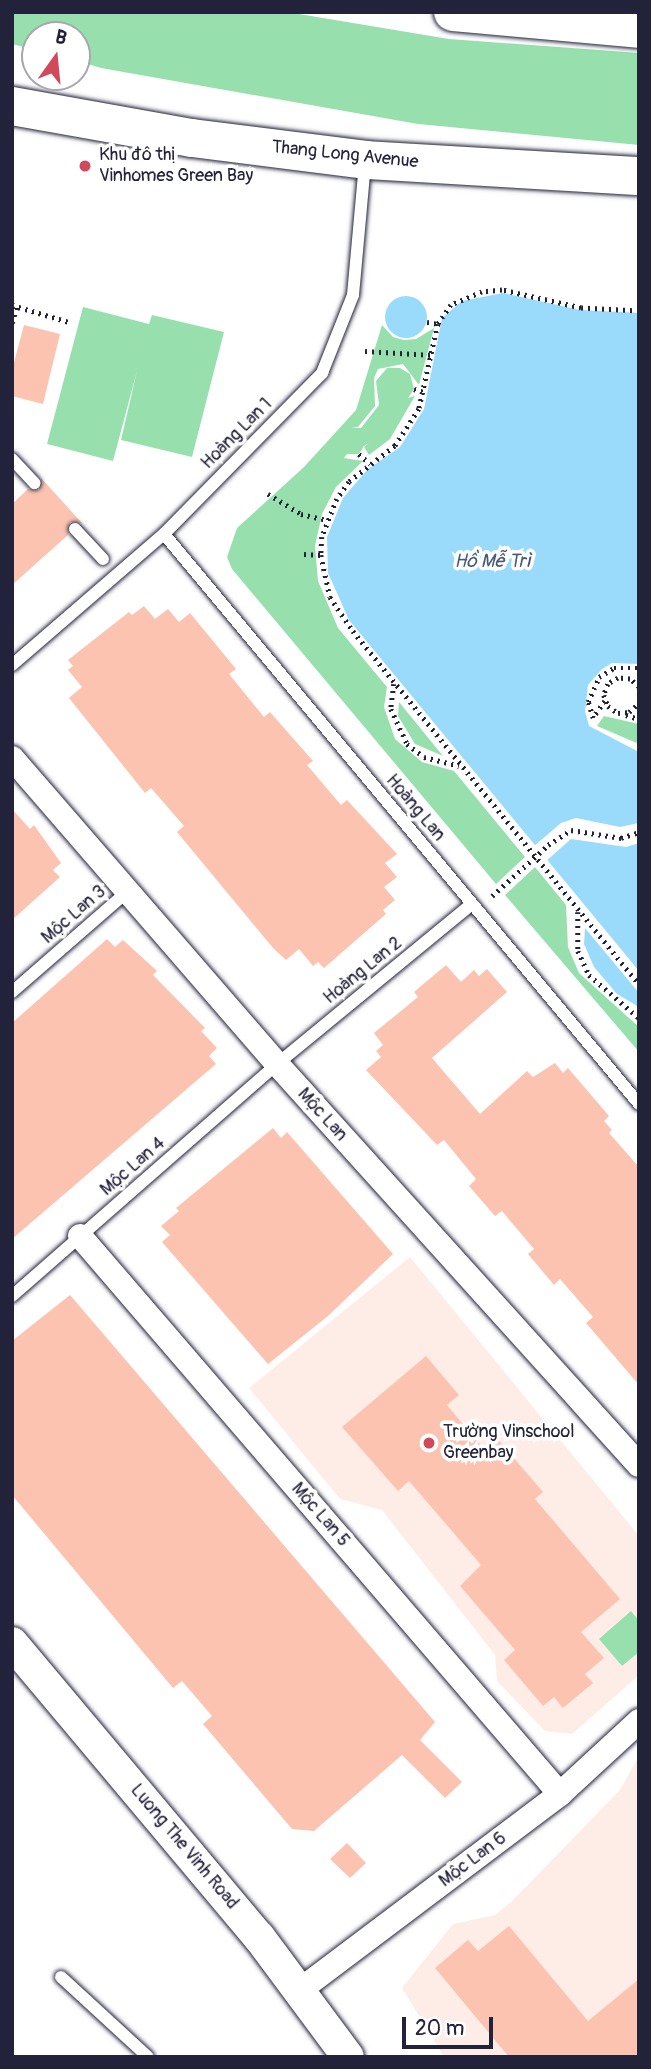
<!DOCTYPE html>
<meta charset="utf-8">
<style>
body{margin:0}
#map{position:relative;width:651px;height:2069px;overflow:hidden;background:#fff;font-family:Pangolin,sans-serif}
div>[style]{position:absolute}
[style*='--x']{left:calc(var(--x)*1px);top:calc(var(--y)*1px);width:calc(var(--w)*1px);rotate:calc(var(--a)*1deg)}
.built>*{inset:0;background:#feede7}
.green>*{inset:0;background:#97e0ae}
.water>*{inset:0;background:#9adbfc}
.round{border-radius:50%}
.pier>*{inset:0;background:#fff}
.building>*{inset:0;background:#fbc3b0}
.path>*{height:4.5px;margin-top:-2.25px;transform-origin:0;background:repeating-linear-gradient(90deg,#22223b 0 2px,transparent 0 7px)}
.roads{filter:drop-shadow(0 0 2px #22223b) drop-shadow(0 0 2px #22223b)}
.service>*{height:12px;margin:-6px;padding:0 6px;transform-origin:6px;border-radius:6px;background:#fff}
.minor>*{height:24px;margin:-12px;padding:0 12px;transform-origin:12px;border-radius:12px;background:#fff}
.tertiary>*{height:32px;margin:-16px;padding:0 16px;transform-origin:16px;border-radius:16px;background:#fff}
.primary>*{height:38px;margin:-19px;padding:0 19px;transform-origin:19px;border-radius:19px;background:#fff}
.trunk>*{height:38px;margin:-19px;padding:0 19px;transform-origin:19px;border-radius:19px;background:#fff}
.dots>*{width:19px;height:19px;translate:-50% -50%;box-sizing:border-box;border:4px solid #fff;border-radius:50%}
span{translate:-50% -50%;white-space:nowrap;text-align:center;line-height:1.15;-webkit-text-stroke:7px #fff;paint-order:stroke}
.street-label{font-size:18px;color:#22223b}
.poi-label{font-size:18px;color:#22223b}
.left{translate:0 -50%;text-align:left}
.water-label{font-size:19px;color:#465a75;font-style:italic}
.frame{position:absolute;inset:0;border:14px solid #22223b;pointer-events:none}
.north{position:absolute;left:21px;top:21px;width:70px;height:70px;box-sizing:border-box;background:#fff;border:2px solid #a7a7b1;border-radius:50%;rotate:15deg;font-size:19px;font-weight:700;line-height:28px;text-align:center;color:#22223b}
.north::after{content:'';display:block;margin:auto;width:24px;height:32px;background:#d1495b;clip-path:polygon(50% 0,100% 100%,50% 72%,0 100%)}
.scale{position:absolute;left:402px;top:2017px;width:91px;height:32px;box-sizing:border-box;border:4px solid #22223b;border-top:0;padding-left:9px;font-size:21px;line-height:24px;white-space:nowrap;color:#22223b;-webkit-text-stroke:5px #fff;paint-order:stroke}
</style>
<div id="map">
<div class="built">
<i style="clip-path:polygon(410px 1257px,639px 1536px,639px 1675px,572px 1734px,545px 1731px,497px 1681px,495px 1655px,382px 1510px,340px 1499px,249px 1388px)"></i>
<i style="clip-path:polygon(639px 1756px,639px 2057px,444px 2057px,402px 1988px,453px 1924px,495px 1915px,512px 1901px,620px 1790px)"></i>
</div>
<div class="green">
<i style="clip-path:polygon(12px 12px,287px 12px,449px 39px,639px 53px,639px 145px,418px 124px,101px 68px,77px 61px,77px 35px,35px 35px,35px 50px,12px 44px)"></i>
<i style="clip-path:polygon(83px 307px,149px 324px,152px 315px,224px 332px,192px 457px,121px 440px,137px 371px,113px 461px,47px 444px)"></i>
<i style="clip-path:polygon(382px 325px,393px 337px,404px 340px,416px 339px,434px 328px,419px 385px,403px 364px,378px 369px,374px 378px,375px 406px,358px 427px,351px 428px,361px 428px,379px 405px,376px 381px,387px 368px,400px 368px,410px 374px,414px 389px,408px 398px,415px 396px,390px 439px,369px 455px,364px 447px,369px 443px,364px 446px,359px 454px,347px 454px,344px 458px,363px 461px,336px 487px,322px 514px,315px 546px,318px 581px,338px 628px,387px 687px,384px 707px,395px 739px,422px 762px,454px 771px,525px 857px,496px 884px,232px 569px,227px 557px,237px 528px,304px 467px,356px 410px)"></i>
<i style="clip-path:polygon(399px 702px,443px 756px,415px 744px,398px 716px)"></i>
<i style="clip-path:polygon(604px 716px,639px 724px,639px 744px,597px 726px)"></i>
<i style="clip-path:polygon(535px 867px,566px 905px,568px 947px,579px 973px,639px 1027px,639px 1052px,505px 895px)"></i>
<i style="clip-path:polygon(631px 1611px,639px 1621px,639px 1652px,622px 1666px,599px 1639px)"></i>
</div>
<div class="water">
<i style="clip-path:polygon(503px 293px,580px 310px,639px 313px,639px 664px,612px 663px,602px 669px,588px 685px,585px 711px,589px 726px,639px 752px,639px 971px,349px 620px,328px 573px,327px 537px,343px 498px,367px 470px,400px 447px,424px 409px,442px 318px,462px 301px)"></i>
<i class="round" style="left:385px;top:296px;width:42px;height:42px"></i>
<i style="clip-path:polygon(585px 928px,639px 993px,639px 1007px,617px 994px,594px 967px,584px 944px)"></i>
</div>
<div class="pier">
<i style="clip-path:polygon(576px 818px,620px 827px,639px 823px,639px 843px,626px 847px,571px 839px,545px 862px,533px 847px,561px 823px)"></i>
</div>
<div class="building">
<i style="clip-path:polygon(24px 325px,60px 334px,43px 404px,12px 396px,12px 370px)"></i>
<i style="clip-path:polygon(41px 478px,82px 523px,70px 522px,68px 535px,12px 585px,12px 504px,28px 489px,39px 490px)"></i>
<i style="clip-path:polygon(144px 606px,155px 619px,168px 609px,179px 622px,190px 613px,236px 669px,229px 674px,264px 717px,270px 712px,313px 761px,307px 765px,341px 805px,347px 800px,397px 854px,385px 863px,397px 877px,384px 887px,395px 900px,383px 910px,386px 914px,324px 968px,318px 962px,313px 966px,299px 949px,286px 960px,273px 948px,177px 832px,184px 826px,151px 788px,145px 793px,69px 698px,82px 687px,68px 670px,73px 666px,68px 660px,129px 612px,132px 615px)"></i>
<i style="clip-path:polygon(12px 809px,30px 829px,34px 825px,61px 863px,53px 870px,60px 877px,12px 920px)"></i>
<i style="clip-path:polygon(107px 939px,115px 947px,123px 940px,157px 971px,153px 975px,205px 1028px,201px 1031px,217px 1048px,209px 1056px,216px 1064px,12px 1239px,12px 1023px)"></i>
<i style="clip-path:polygon(446px 965px,461px 982px,474px 970px,479px 976px,487px 969px,507px 992px,432px 1058px,480px 1114px,527px 1071px,533px 1077px,555px 1063px,563px 1073px,568px 1068px,609px 1116px,604px 1121px,612px 1130px,609px 1133px,639px 1167px,639px 1385px,586px 1323px,593px 1317px,560px 1279px,554px 1285px,528px 1254px,534px 1249px,502px 1211px,495px 1216px,469px 1186px,476px 1179px,444px 1140px,437px 1145px,366px 1070px,381px 1057px,376px 1051px,383px 1045px,374px 1033px,418px 997px,414px 992px)"></i>
<i style="clip-path:polygon(273px 1128px,281px 1138px,287px 1132px,393px 1254px,328px 1316px,268px 1364px,162px 1242px,170px 1235px,161px 1226px,179px 1211px,176px 1208px)"></i>
<i style="clip-path:polygon(70px 1295px,435px 1722px,420px 1740px,462px 1782px,445px 1798px,402px 1755px,314px 1831px,292px 1829px,203px 1724px,212px 1716px,182px 1681px,173px 1688px,12px 1495px,12px 1341px)"></i>
<i style="clip-path:polygon(426px 1356px,459px 1395px,447px 1405px,482px 1447px,495px 1436px,543px 1492px,535px 1499px,620px 1599px,581px 1632px,604px 1658px,585px 1674px,593px 1683px,563px 1708px,554px 1697px,543px 1706px,504px 1660px,515px 1650px,460px 1586px,481px 1565px,409px 1481px,398px 1491px,342px 1427px)"></i>
<i style="clip-path:polygon(347px 1843px,366px 1863px,350px 1878px,330px 1859px)"></i>
<i style="clip-path:polygon(509px 1926px,588px 2021px,639px 1979px,639px 2057px,509px 2057px,435px 1968px,468px 1940px,478px 1951px)"></i>
</div>
<div class="path">
<i style="--x:12;--y:305;--w:59;--a:16.6"></i>
<i style="--x:639;--y:311;--w:58;--a:-177"></i>
<i style="--x:581;--y:308;--w:81;--a:-167.2"></i>
<i style="--x:502;--y:290;--w:20;--a:174"></i>
<i style="--x:482;--y:292;--w:34;--a:157"></i>
<i style="--x:451;--y:305;--w:23;--a:124"></i>
<i style="--x:438;--y:324;--w:87;--a:102.6"></i>
<i style="--x:419;--y:409;--w:44;--a:123"></i>
<i style="--x:395;--y:446;--w:58;--a:142"></i>
<i style="--x:349;--y:482;--w:21;--a:125"></i>
<i style="--x:337;--y:499;--w:41;--a:111.5"></i>
<i style="--x:322;--y:537;--w:18;--a:93"></i>
<i style="--x:321;--y:555;--w:43;--a:77.9"></i>
<i style="--x:330;--y:597;--w:41;--a:55.9"></i>
<i style="--x:353;--y:631;--w:454;--a:51"></i>
<i style="--x:427;--y:322;--w:11;--a:10"></i>
<i style="--x:12;--y:323;--w:18;--a:-74"></i>
<i style="--x:365;--y:351;--w:67;--a:3.4"></i>
<i style="--x:414;--y:389;--w:10;--a:17"></i>
<i style="--x:359;--y:454;--w:15;--a:42"></i>
<i style="--x:268;--y:494;--w:39;--a:31"></i>
<i style="--x:301;--y:514;--w:27;--a:13"></i>
<i style="--x:304;--y:554;--w:17;--a:3"></i>
<i style="--x:394;--y:684;--w:25;--a:97"></i>
<i style="--x:391;--y:709;--w:38;--a:65"></i>
<i style="--x:407;--y:744;--w:21;--a:37"></i>
<i style="--x:424;--y:757;--w:36;--a:14"></i>
<i style="--x:639;--y:687;--w:12;--a:-138"></i>
<i style="--x:630;--y:679;--w:12;--a:-175"></i>
<i style="--x:618;--y:678;--w:12;--a:149"></i>
<i style="--x:608;--y:684;--w:12;--a:110"></i>
<i style="--x:604;--y:695;--w:12;--a:70"></i>
<i style="--x:608;--y:706;--w:12;--a:35"></i>
<i style="--x:618;--y:713;--w:11;--a:-5"></i>
<i style="--x:629;--y:712;--w:13;--a:-42"></i>
<i style="--x:605;--y:701;--w:21;--a:125"></i>
<i style="--x:593;--y:718;--w:17;--a:-107"></i>
<i style="--x:588;--y:702;--w:27;--a:-66"></i>
<i style="--x:599;--y:677;--w:17;--a:-31"></i>
<i style="--x:614;--y:668;--w:25;--a:0"></i>
<i style="--x:626;--y:715;--w:14;--a:17"></i>
<i style="--x:492;--y:896;--w:76;--a:-42.3"></i>
<i style="--x:548;--y:845;--w:27;--a:-33"></i>
<i style="--x:571;--y:830;--w:51;--a:9.1"></i>
<i style="--x:621;--y:838;--w:19;--a:-18"></i>
<i style="--x:578;--y:912;--w:39;--a:90"></i>
<i style="--x:578;--y:951;--w:26;--a:65"></i>
<i style="--x:589;--y:975;--w:66;--a:40.7"></i>
</div>
<div class="roads">
<div class="service">
<i style="--x:12;--y:459;--w:33;--a:47"></i>
<i style="--x:75;--y:529;--w:41;--a:47"></i>
<i style="--x:164;--y:534;--w:742;--a:50.19"></i>
<i style="--x:12;--y:665;--w:201;--a:-40.8"></i>
<i style="--x:164;--y:534;--w:226;--a:-45.5"></i>
<i style="--x:322;--y:373;--w:84;--a:-68.3"></i>
<i style="--x:353;--y:295;--w:132;--a:-84.8"></i>
<i style="--x:12;--y:992;--w:152;--a:-41"></i>
<i style="--x:12;--y:1296;--w:352;--a:-41.2"></i>
<i style="--x:277;--y:1064;--w:252;--a:-39.4"></i>
<i style="--x:61;--y:1977;--w:118;--a:42.6"></i>
</div>
<div class="minor">
<i style="--x:12;--y:758;--w:405;--a:49.1"></i>
<i style="--x:277;--y:1064;--w:540;--a:47.93"></i>
<i style="--x:80;--y:1236;--w:736;--a:49.3"></i>
<i style="--x:300;--y:1990;--w:326;--a:-37"></i>
<i style="--x:560;--y:1794;--w:108;--a:-42.7"></i>
</div>
<div class="tertiary">
<i style="--x:12;--y:1643;--w:384;--a:50"></i>
<i style="--x:259;--y:1937;--w:149;--a:53.4"></i>
</div>
<div class="primary">
<i style="--x:12;--y:106;--w:183;--a:10.1"></i>
<i style="--x:192;--y:138;--w:175;--a:7.2"></i>
<i style="--x:366;--y:160;--w:273;--a:3.4"></i>
</div>
<div class="trunk">
<i style="--x:453;--y:12;--w:187;--a:5.2"></i>
</div>
</div>
<div class="dots">
<i style="left:85px;top:166px;background:#d1495b"></i>
<i style="left:429px;top:1443px;background:#d1495b"></i>
</div>
<div class="street-label">
<span style="left:345px;top:155px;rotate:6deg">Thang Long Avenue</span>
<span style="left:237px;top:434px;rotate:-45deg">Hoàng Lan 1</span>
<span style="left:415px;top:808px;rotate:50deg">Hoàng Lan</span>
<span style="left:74px;top:915px;rotate:-41deg">Mộc Lan 3</span>
<span style="left:363px;top:971px;rotate:-39deg">Hoàng Lan 2</span>
<span style="left:322px;top:1115px;rotate:48deg">Mộc Lan</span>
<span style="left:133px;top:1167px;rotate:-41deg">Mộc Lan 4</span>
<span style="left:320px;top:1515px;rotate:49deg">Mộc Lan 5</span>
<span style="left:184px;top:1847px;rotate:50deg">Luong The Vinh Road</span>
<span style="left:473px;top:1860px;rotate:-37deg">Mộc Lan 6</span>
</div>
<div class="poi-label">
<span class="left" style="left:99px;top:166px">Khu đô thị<br>Vinhomes Green Bay</span>
<span class="left" style="left:443px;top:1443px">Trường Vinschool<br>Greenbay</span>
</div>
<div class="water-label">
<span style="left:492px;top:562px">Hồ Mễ Trì</span>
</div>
<div class="frame"></div>
<div class="north">B</div>
<div class="scale">20 m</div>
</div>
